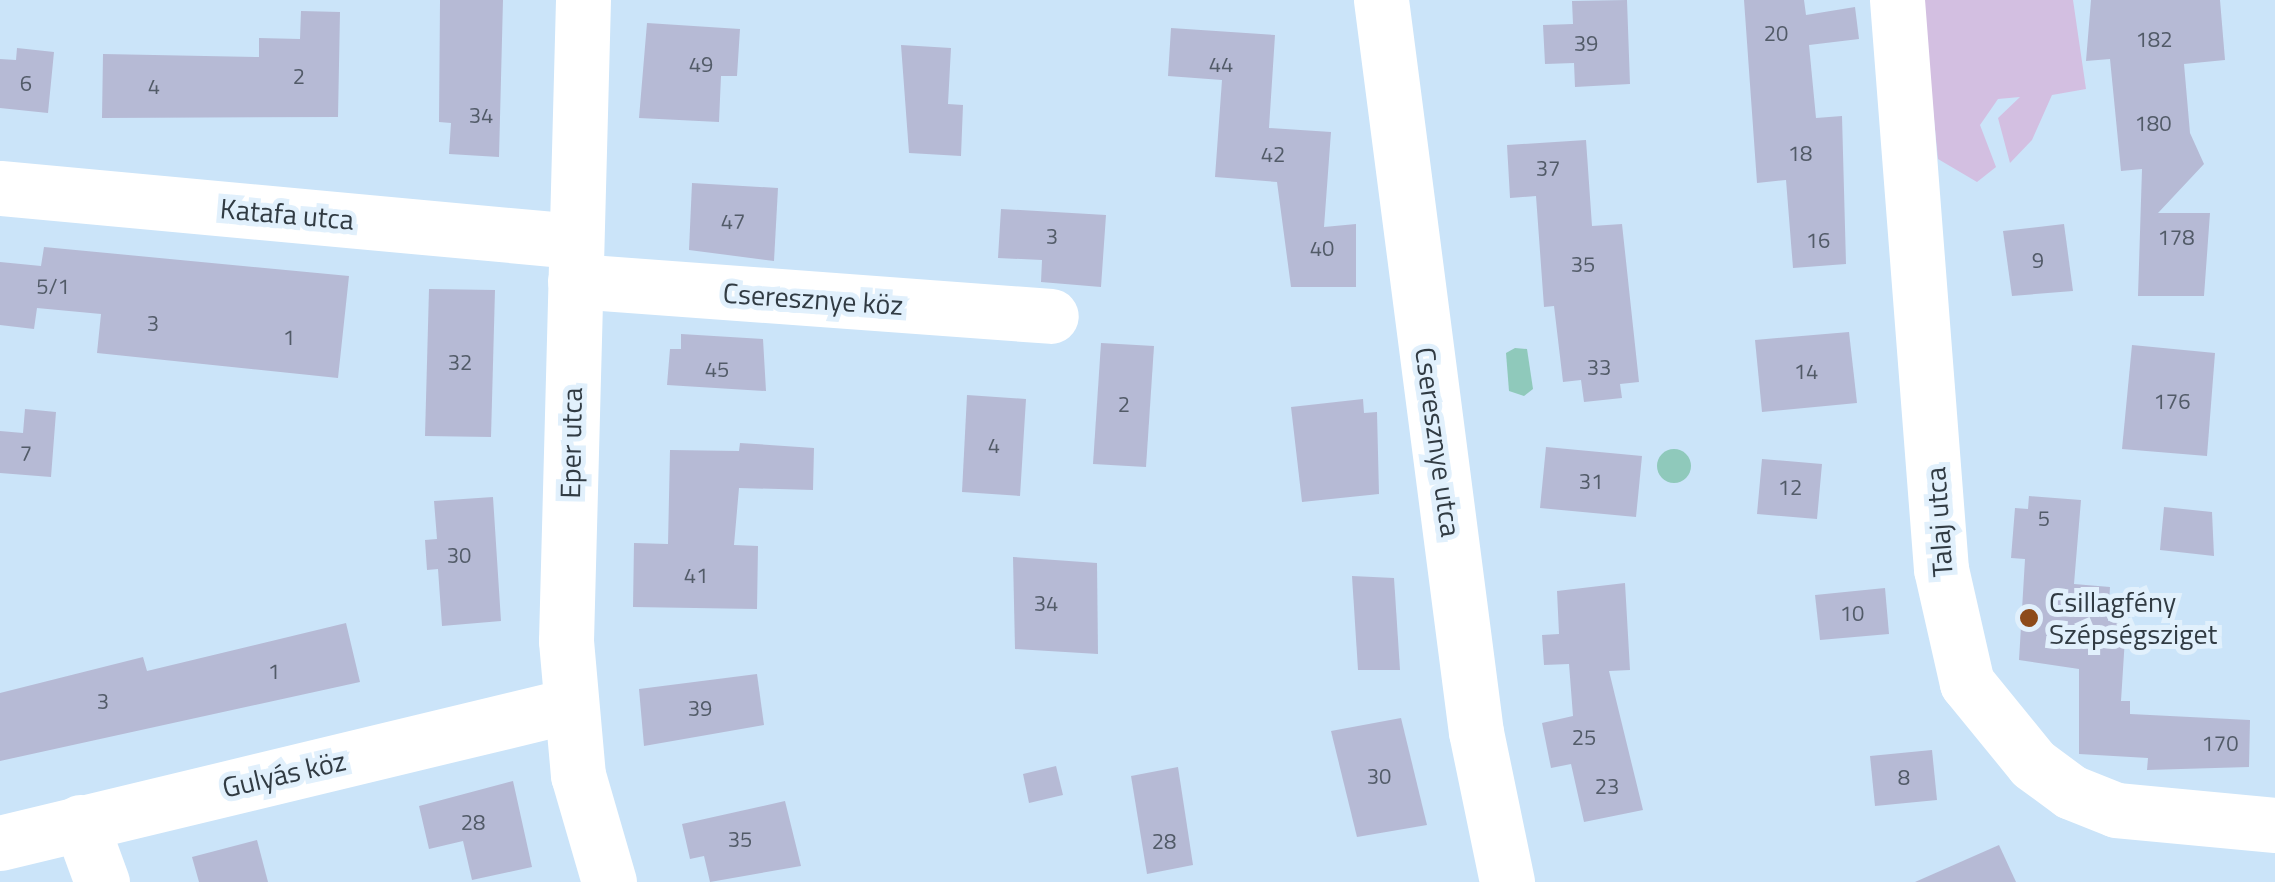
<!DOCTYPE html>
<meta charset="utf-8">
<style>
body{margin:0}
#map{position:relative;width:2275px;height:882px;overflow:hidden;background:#cbe4f9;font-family:"Titillium Web",sans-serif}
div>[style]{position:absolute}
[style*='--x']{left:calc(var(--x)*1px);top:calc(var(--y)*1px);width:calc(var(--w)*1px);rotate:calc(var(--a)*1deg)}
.green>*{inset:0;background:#d3bfe1}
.water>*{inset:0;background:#8fc9bb}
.round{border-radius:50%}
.building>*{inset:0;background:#b6bad5}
.minor>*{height:55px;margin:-27.5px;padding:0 27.5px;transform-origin:27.5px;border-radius:27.5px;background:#fff}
.dots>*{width:28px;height:28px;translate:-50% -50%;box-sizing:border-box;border:5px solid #e1f0fc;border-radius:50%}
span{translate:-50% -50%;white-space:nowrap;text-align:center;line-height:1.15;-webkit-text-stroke:10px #e1f0fc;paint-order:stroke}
.number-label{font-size:22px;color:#525b68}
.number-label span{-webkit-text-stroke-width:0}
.street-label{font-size:28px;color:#313b43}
.poi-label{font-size:28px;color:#313b43}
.left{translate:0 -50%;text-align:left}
</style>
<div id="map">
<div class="green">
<i style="clip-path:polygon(1922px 0,2073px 0,2086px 89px,2052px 95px,2032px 140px,2010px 163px,1998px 118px,2020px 97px,1998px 99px,1980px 125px,1996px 167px,1977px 182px,1938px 159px)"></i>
</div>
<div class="water">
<i style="clip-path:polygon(1515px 348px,1527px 349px,1533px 389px,1524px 396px,1509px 391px,1506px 353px)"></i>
<i class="round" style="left:1657px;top:449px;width:34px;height:34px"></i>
</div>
<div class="building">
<i style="clip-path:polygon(440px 0,503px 0,499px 157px,449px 154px,451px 123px,439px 122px)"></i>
<i style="clip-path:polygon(1627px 0,1630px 84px,1575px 87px,1574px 63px,1545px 64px,1543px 25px,1573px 24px,1572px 1px)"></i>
<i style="clip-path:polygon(1744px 0,1804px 0,1806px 15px,1855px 7px,1859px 39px,1809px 45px,1816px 118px,1842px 116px,1846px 264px,1793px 268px,1786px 180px,1757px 183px)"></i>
<i style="clip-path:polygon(2091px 0,2220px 0,2225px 60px,2184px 64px,2190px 133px,2204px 164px,2158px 213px,2210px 213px,2204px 296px,2138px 296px,2142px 169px,2121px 171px,2110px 59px,2086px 61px)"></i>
<i style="clip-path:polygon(301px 11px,340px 12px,338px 117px,102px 118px,103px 54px,259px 57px,259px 38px,300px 39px)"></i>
<i style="clip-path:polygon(647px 23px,740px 29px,737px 76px,721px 76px,719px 122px,639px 118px)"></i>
<i style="clip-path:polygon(1171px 28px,1275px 35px,1269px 128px,1331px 132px,1324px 227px,1356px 224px,1356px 287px,1291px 287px,1277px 182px,1215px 177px,1222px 80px,1168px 76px)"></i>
<i style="clip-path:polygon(901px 45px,951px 48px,948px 104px,963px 105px,961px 156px,909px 153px)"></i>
<i style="clip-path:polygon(17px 48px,54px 52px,48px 113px,0 108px,0 59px,16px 60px)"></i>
<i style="clip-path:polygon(1586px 140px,1592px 226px,1622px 224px,1639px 382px,1620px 384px,1622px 398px,1584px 402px,1581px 380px,1563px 382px,1554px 306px,1544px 307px,1536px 196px,1510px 198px,1507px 145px)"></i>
<i style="clip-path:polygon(692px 183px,778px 188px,774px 261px,689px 250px)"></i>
<i style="clip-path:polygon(1001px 209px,1106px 215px,1101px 287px,1041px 282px,1042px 260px,998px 258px)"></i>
<i style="clip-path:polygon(2064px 224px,2073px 291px,2012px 296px,2003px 231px)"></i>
<i style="clip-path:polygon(44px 247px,349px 276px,338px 378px,97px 353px,101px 314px,37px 308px,34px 329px,0 325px,0 262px,41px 266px)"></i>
<i style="clip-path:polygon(429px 289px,495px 290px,491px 437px,425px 436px)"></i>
<i style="clip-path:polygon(1849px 332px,1857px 403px,1762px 412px,1755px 340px)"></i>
<i style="clip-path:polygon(681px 334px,763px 339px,766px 391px,667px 385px,670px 349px,681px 349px)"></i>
<i style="clip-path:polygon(1101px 343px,1154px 346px,1146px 467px,1093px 464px)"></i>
<i style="clip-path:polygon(2132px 345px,2215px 353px,2207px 456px,2122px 449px)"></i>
<i style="clip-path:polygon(967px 395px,1026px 399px,1020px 496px,962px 492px)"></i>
<i style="clip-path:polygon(1363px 399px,1364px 413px,1377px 412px,1379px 494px,1302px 502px,1291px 407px)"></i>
<i style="clip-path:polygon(25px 409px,56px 412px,51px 477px,0 473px,0 431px,23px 433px)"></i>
<i style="clip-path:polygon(740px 443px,814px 448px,813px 490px,739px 488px,734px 545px,758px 546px,757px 609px,633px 607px,634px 543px,668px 544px,670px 450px,739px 451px)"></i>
<i style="clip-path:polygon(1546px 447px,1642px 456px,1636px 517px,1540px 508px)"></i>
<i style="clip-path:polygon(1762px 459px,1822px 464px,1817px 519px,1757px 514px)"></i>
<i style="clip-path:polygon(2029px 496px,2081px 500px,2074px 584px,2110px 587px,2108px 621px,2126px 622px,2121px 701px,2130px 701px,2130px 714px,2250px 720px,2249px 767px,2147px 770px,2148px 758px,2079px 754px,2079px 669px,2019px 660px,2025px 559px,2011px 558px,2015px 508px,2028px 509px)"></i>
<i style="clip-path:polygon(493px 497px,501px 621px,442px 626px,438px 569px,427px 570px,425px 540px,437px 539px,434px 501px)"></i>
<i style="clip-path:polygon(2164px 507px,2212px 512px,2214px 556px,2160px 550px)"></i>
<i style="clip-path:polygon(1013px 557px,1097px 563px,1098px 654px,1015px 649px)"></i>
<i style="clip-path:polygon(1352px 576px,1394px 578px,1400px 670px,1358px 670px)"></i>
<i style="clip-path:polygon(1625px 583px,1630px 670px,1609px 671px,1643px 810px,1584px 822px,1571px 764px,1551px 768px,1542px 723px,1573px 716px,1569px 664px,1544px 665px,1542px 635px,1559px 634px,1557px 591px)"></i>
<i style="clip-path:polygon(1885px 588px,1889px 634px,1820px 640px,1815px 595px)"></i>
<i style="clip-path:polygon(346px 623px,360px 682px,0 761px,0 693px,143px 657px,147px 671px)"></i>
<i style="clip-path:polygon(757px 674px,764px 725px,644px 746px,639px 689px)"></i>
<i style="clip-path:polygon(1401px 718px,1427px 825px,1357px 837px,1331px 731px)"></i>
<i style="clip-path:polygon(1932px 750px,1937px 800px,1875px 806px,1870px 756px)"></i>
<i style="clip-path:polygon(1056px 766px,1063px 795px,1029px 803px,1023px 774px)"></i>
<i style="clip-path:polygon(1178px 767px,1193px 865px,1147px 874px,1131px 776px)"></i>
<i style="clip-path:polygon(513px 781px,532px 867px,472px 880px,463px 841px,429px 849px,419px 806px)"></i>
<i style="clip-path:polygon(785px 801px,801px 866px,710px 882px,704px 856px,690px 859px,682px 824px)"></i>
<i style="clip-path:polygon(257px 840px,268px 882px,199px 882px,192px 857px)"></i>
<i style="clip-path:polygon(1999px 845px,2016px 882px,1915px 882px)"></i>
</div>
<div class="minor">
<i style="--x:583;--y:0;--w:641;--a:91.52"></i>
<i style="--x:566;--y:641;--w:135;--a:84.9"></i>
<i style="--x:578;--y:775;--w:111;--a:73.8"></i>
<i style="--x:1381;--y:0;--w:738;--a:82.61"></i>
<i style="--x:1476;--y:732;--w:153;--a:78.3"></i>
<i style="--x:1897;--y:0;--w:571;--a:85.58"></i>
<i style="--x:1941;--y:569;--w:117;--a:77.2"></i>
<i style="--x:1967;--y:683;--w:104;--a:50.8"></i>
<i style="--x:2033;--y:764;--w:47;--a:36.4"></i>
<i style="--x:2071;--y:792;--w:48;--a:21.8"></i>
<i style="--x:2116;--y:810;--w:160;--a:5.4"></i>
<i style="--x:0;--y:188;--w:577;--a:5.27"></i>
<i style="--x:575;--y:281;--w:477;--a:4.2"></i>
<i style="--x:80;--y:822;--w:64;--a:69.9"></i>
<i style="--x:0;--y:843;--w:584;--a:-13.56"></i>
</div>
<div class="dots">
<i style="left:2029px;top:618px;background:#8d4b1a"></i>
</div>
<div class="number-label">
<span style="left:1776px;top:34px">20</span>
<span style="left:2154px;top:40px">182</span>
<span style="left:1586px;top:44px">39</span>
<span style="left:701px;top:65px">49</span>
<span style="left:1221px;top:65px">44</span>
<span style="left:299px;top:77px">2</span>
<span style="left:26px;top:84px">6</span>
<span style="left:154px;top:87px">4</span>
<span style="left:481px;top:116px">34</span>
<span style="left:2153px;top:124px">180</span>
<span style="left:1800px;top:154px">18</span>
<span style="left:1273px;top:155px">42</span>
<span style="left:1548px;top:169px">37</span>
<span style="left:733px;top:222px">47</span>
<span style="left:1052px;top:237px">3</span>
<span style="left:2176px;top:238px">178</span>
<span style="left:1818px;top:241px">16</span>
<span style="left:1322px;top:249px">40</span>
<span style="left:2038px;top:261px">9</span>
<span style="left:1583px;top:265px">35</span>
<span style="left:53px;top:287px">5/1</span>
<span style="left:153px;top:324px">3</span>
<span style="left:289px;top:338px">1</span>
<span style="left:460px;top:363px">32</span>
<span style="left:1599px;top:368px">33</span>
<span style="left:717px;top:370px">45</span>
<span style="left:1806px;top:372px">14</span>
<span style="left:2172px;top:402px">176</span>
<span style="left:1124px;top:405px">2</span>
<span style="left:994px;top:446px">4</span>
<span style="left:26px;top:454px">7</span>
<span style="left:1591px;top:482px">31</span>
<span style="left:1790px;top:488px">12</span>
<span style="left:2044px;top:519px">5</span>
<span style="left:459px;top:556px">30</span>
<span style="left:696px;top:576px">41</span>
<span style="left:1046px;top:604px">34</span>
<span style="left:1852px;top:614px">10</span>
<span style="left:274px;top:672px">1</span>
<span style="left:103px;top:702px">3</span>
<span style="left:700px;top:709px">39</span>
<span style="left:1584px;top:738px">25</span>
<span style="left:2220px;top:744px">170</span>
<span style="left:1379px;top:777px">30</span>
<span style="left:1904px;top:778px">8</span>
<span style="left:1607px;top:787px">23</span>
<span style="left:473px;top:823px">28</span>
<span style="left:740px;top:840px">35</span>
<span style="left:1164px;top:842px">28</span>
</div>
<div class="street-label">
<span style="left:287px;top:214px;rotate:5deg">Katafa utca</span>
<span style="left:813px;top:299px;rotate:4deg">Cseresznye köz</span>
<span style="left:1438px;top:442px;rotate:82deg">Cseresznye utca</span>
<span style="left:571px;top:443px;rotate:-89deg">Eper utca</span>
<span style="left:1939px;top:522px;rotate:-94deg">Talaj utca</span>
<span style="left:284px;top:774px;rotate:-13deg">Gulyás köz</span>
</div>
<div class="poi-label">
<span class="left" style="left:2049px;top:618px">Csillagfény<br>Szépségsziget</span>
</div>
</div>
